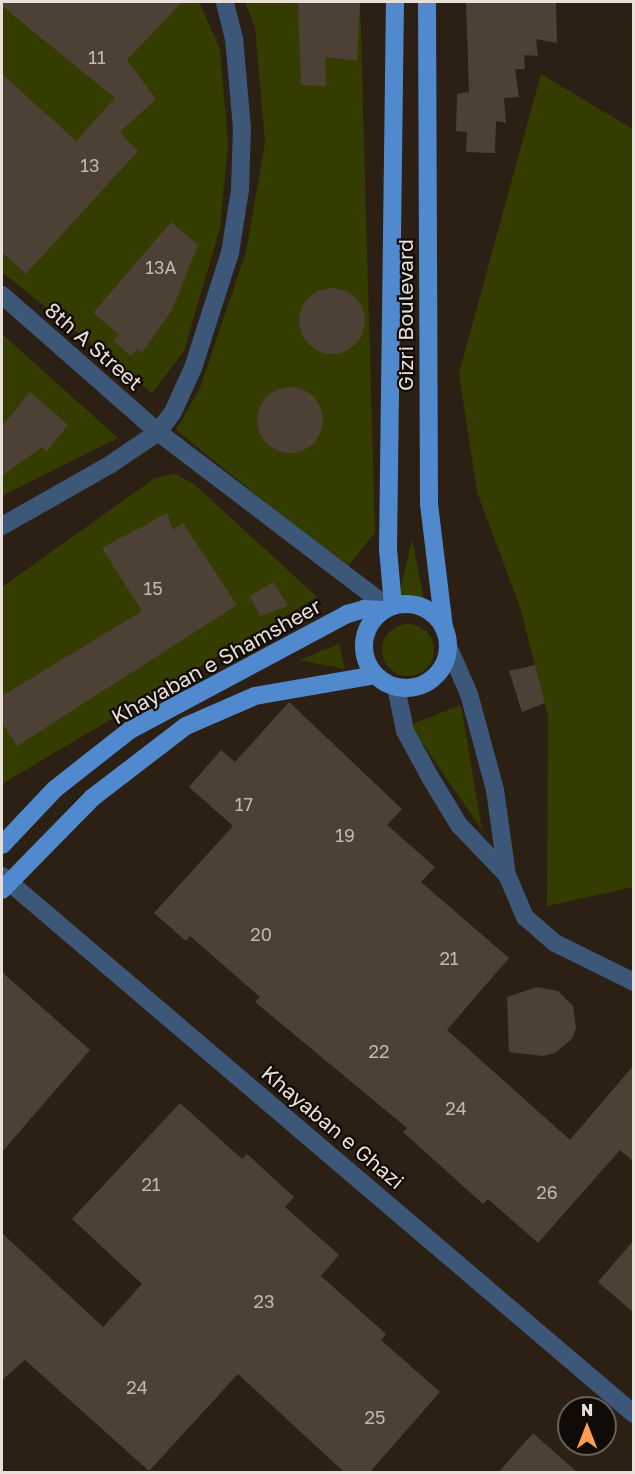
<!DOCTYPE html>
<style>
body{margin:0}
#map{position:relative;width:635px;height:1474px;overflow:hidden;background:#2c2015;font-family:"Golos Text",sans-serif}
div>[style]{position:absolute}
[style*='--x']{left:calc(var(--x)*1px);top:calc(var(--y)*1px);width:calc(var(--w)*1px);rotate:calc(var(--a)*1deg)}
.green>*{inset:0;background:#353c00}
.round{border-radius:50%}
.building>*{inset:0;background:#4d4035}
.minor>*{height:18px;margin:-9px;padding:0 9px;transform-origin:9px;border-radius:9px;background:#3c5778}
.major>*{height:18px;margin:-9px;padding:0 9px;transform-origin:9px;border-radius:9px;background:#5089ce}
.major>.ring{margin:-9px;padding:0;box-sizing:content-box;background:none;border:18px solid #5089ce;border-radius:50%}
span{translate:-50% -50%;white-space:nowrap;text-align:center;line-height:1.15;-webkit-text-stroke:4.5px #100b06;paint-order:stroke}
.number-label{font-size:18px;color:#c0b7af}
.number-label span{-webkit-text-stroke-width:0}
.street-label{font-size:21px;color:#e7dfd8}
.frame{position:absolute;inset:0;border:3px solid #e7dfd8;pointer-events:none}
.north{position:absolute;left:557px;top:1396px;width:60px;height:60px;box-sizing:border-box;background:#100b06;border:2px solid #66605a;border-radius:50%;rotate:0deg;font-size:16px;font-weight:700;line-height:24px;text-align:center;color:#e7dfd8}
.north::after{content:'';display:block;margin:auto;width:21px;height:27px;background:#fb9e52;clip-path:polygon(50% 0,100% 100%,50% 72%,0 100%)}
</style>
<div id="map">
<div class="green">
<i style="clip-path:polygon(2px 2px,199px 2px,220px 49px,228px 143px,220px 228px,184px 351px,152px 393px,2px 272px)"></i>
<i style="clip-path:polygon(245px 2px,360px 2px,375px 532px,347px 568px,176px 430px,200px 388px,246px 252px,265px 143px,255px 27px)"></i>
<i style="clip-path:polygon(541px 74px,634px 130px,633px 887px,547px 906px,548px 716px,520px 607px,477px 492px,459px 373px)"></i>
<i style="clip-path:polygon(2px 334px,118px 438px,2px 496px)"></i>
<i style="clip-path:polygon(175px 474px,194px 484px,317px 597px,2px 784px,2px 587px,155px 478px)"></i>
<i style="clip-path:polygon(412px 540px,424px 599px,398px 598px)"></i>
<i class="round" style="left:382px;top:624px;width:52px;height:52px"></i>
<i style="clip-path:polygon(339px 644px,345px 669px,299px 660px)"></i>
<i style="clip-path:polygon(461px 705px,482px 830px,410px 725px)"></i>
</div>
<div class="building">
<i style="clip-path:polygon(2px 2px,182px 2px,127px 60px,156px 99px,120px 132px,138px 151px,26px 274px,2px 252px,2px 74px,76px 141px,115px 98px,2px 6px)"></i>
<i style="clip-path:polygon(298px 2px,360px 2px,357px 61px,325px 57px,326px 86px,301px 85px)"></i>
<i style="clip-path:polygon(466px 2px,556px 2px,557px 43px,536px 39px,538px 56px,524px 55px,525px 69px,515px 69px,519px 97px,504px 98px,506px 123px,496px 121px,495px 153px,466px 152px,467px 132px,456px 131px,457px 94px,469px 92px)"></i>
<i style="clip-path:polygon(171px 222px,198px 245px,172px 310px,142px 353px,137px 349px,131px 356px,113px 341px,119px 334px,93px 313px)"></i>
<i class="round" style="left:299px;top:288px;width:66px;height:66px"></i>
<i class="round" style="left:257px;top:387px;width:66px;height:66px"></i>
<i style="clip-path:polygon(30px 392px,68px 425px,47px 451px,42px 447px,2px 476px,2px 426px)"></i>
<i style="clip-path:polygon(167px 513px,173px 530px,183px 523px,237px 605px,17px 746px,2px 723px,2px 696px,142px 611px,102px 548px)"></i>
<i style="clip-path:polygon(273px 582px,288px 606px,260px 616px,250px 596px)"></i>
<i style="clip-path:polygon(535px 665px,545px 703px,522px 712px,509px 671px)"></i>
<i style="clip-path:polygon(289px 702px,402px 809px,387px 825px,435px 867px,421px 882px,509px 958px,447px 1030px,570px 1140px,633px 1066px,633px 1161px,620px 1150px,538px 1243px,488px 1199px,483px 1204px,403px 1132px,407px 1128px,255px 1002px,260px 997px,190px 936px,186px 941px,154px 913px,233px 826px,189px 787px,221px 750px,235px 762px)"></i>
<i style="clip-path:polygon(2px 972px,90px 1050px,2px 1152px)"></i>
<i style="clip-path:polygon(537px 987px,558px 991px,573px 1006px,576px 1028px,572px 1039px,555px 1053px,543px 1056px,509px 1052px,507px 997px)"></i>
<i style="clip-path:polygon(180px 1103px,242px 1159px,247px 1154px,294px 1197px,285px 1207px,339px 1255px,321px 1276px,386px 1334px,381px 1340px,440px 1392px,369px 1473px,345px 1473px,238px 1374px,149px 1471px,25px 1360px,2px 1380px,2px 1233px,103px 1327px,142px 1284px,72px 1219px)"></i>
<i style="clip-path:polygon(633px 1241px,633px 1312px,598px 1282px)"></i>
<i style="clip-path:polygon(533px 1433px,578px 1473px,498px 1473px)"></i>
</div>
<div class="minor">
<i style="--x:2;--y:295;--w:208;--a:41.3"></i>
<i style="--x:158;--y:432;--w:289;--a:37.3"></i>
<i style="--x:2;--y:526;--w:125;--a:-29.6"></i>
<i style="--x:111;--y:464;--w:57;--a:-34.2"></i>
<i style="--x:158;--y:432;--w:25;--a:-53"></i>
<i style="--x:173;--y:412;--w:48;--a:-65.6"></i>
<i style="--x:193;--y:368;--w:121;--a:-72.2"></i>
<i style="--x:230;--y:253;--w:64;--a:-81"></i>
<i style="--x:240;--y:190;--w:62;--a:-88.2"></i>
<i style="--x:242;--y:128;--w:89;--a:-95.1"></i>
<i style="--x:234;--y:39;--w:38;--a:-104"></i>
<i style="--x:448;--y:646;--w:52;--a:66.4"></i>
<i style="--x:469;--y:694;--w:99;--a:74.8"></i>
<i style="--x:495;--y:790;--w:86;--a:82"></i>
<i style="--x:507;--y:875;--w:46;--a:66.8"></i>
<i style="--x:525;--y:917;--w:40;--a:41"></i>
<i style="--x:555;--y:943;--w:88;--a:26.3"></i>
<i style="--x:396;--y:687;--w:45;--a:78.4"></i>
<i style="--x:405;--y:731;--w:52;--a:61.5"></i>
<i style="--x:430;--y:777;--w:56;--a:58.9"></i>
<i style="--x:459;--y:825;--w:69;--a:46.2"></i>
<i style="--x:2;--y:876;--w:830;--a:40.41"></i>
</div>
<div class="major">
<i style="--x:427;--y:2;--w:502;--a:89.77"></i>
<i style="--x:429;--y:504;--w:125;--a:83.1"></i>
<i class="ring" style="left:364px;top:604px;width:66px;height:66px"></i>
<i style="--x:393;--y:605;--w:56;--a:-95.1"></i>
<i style="--x:388;--y:549;--w:547;--a:-89.27"></i>
<i style="--x:2;--y:845;--w:77;--a:-46.6"></i>
<i style="--x:55;--y:789;--w:95;--a:-38.2"></i>
<i style="--x:130;--y:730;--w:246;--a:-28.1"></i>
<i style="--x:347;--y:614;--w:18;--a:-16"></i>
<i style="--x:364;--y:609;--w:18;--a:3"></i>
<i style="--x:2;--y:890;--w:129;--a:-45.6"></i>
<i style="--x:92;--y:798;--w:118;--a:-37.5"></i>
<i style="--x:186;--y:726;--w:75;--a:-23.5"></i>
<i style="--x:255;--y:696;--w:122;--a:-9.9"></i>
</div>
<div class="number-label">
<span style="left:97px;top:57px">11</span>
<span style="left:90px;top:165px">13</span>
<span style="left:161px;top:267px">13A</span>
<span style="left:153px;top:588px">15</span>
<span style="left:244px;top:804px">17</span>
<span style="left:345px;top:835px">19</span>
<span style="left:261px;top:934px">20</span>
<span style="left:449px;top:958px">21</span>
<span style="left:379px;top:1051px">22</span>
<span style="left:456px;top:1108px">24</span>
<span style="left:151px;top:1184px">21</span>
<span style="left:547px;top:1192px">26</span>
<span style="left:264px;top:1301px">23</span>
<span style="left:137px;top:1387px">24</span>
<span style="left:375px;top:1417px">25</span>
</div>
<div class="street-label">
<span style="left:405px;top:315px;rotate:-90deg">Gizri Boulevard</span>
<span style="left:94px;top:346px;rotate:41deg">8th A Street</span>
<span style="left:216px;top:661px;rotate:-29deg">Khayaban e Shamsheer</span>
<span style="left:333px;top:1127px;rotate:40deg">Khayaban e Ghazi</span>
</div>
<div class="frame"></div>
<div class="north">N</div>
</div>
